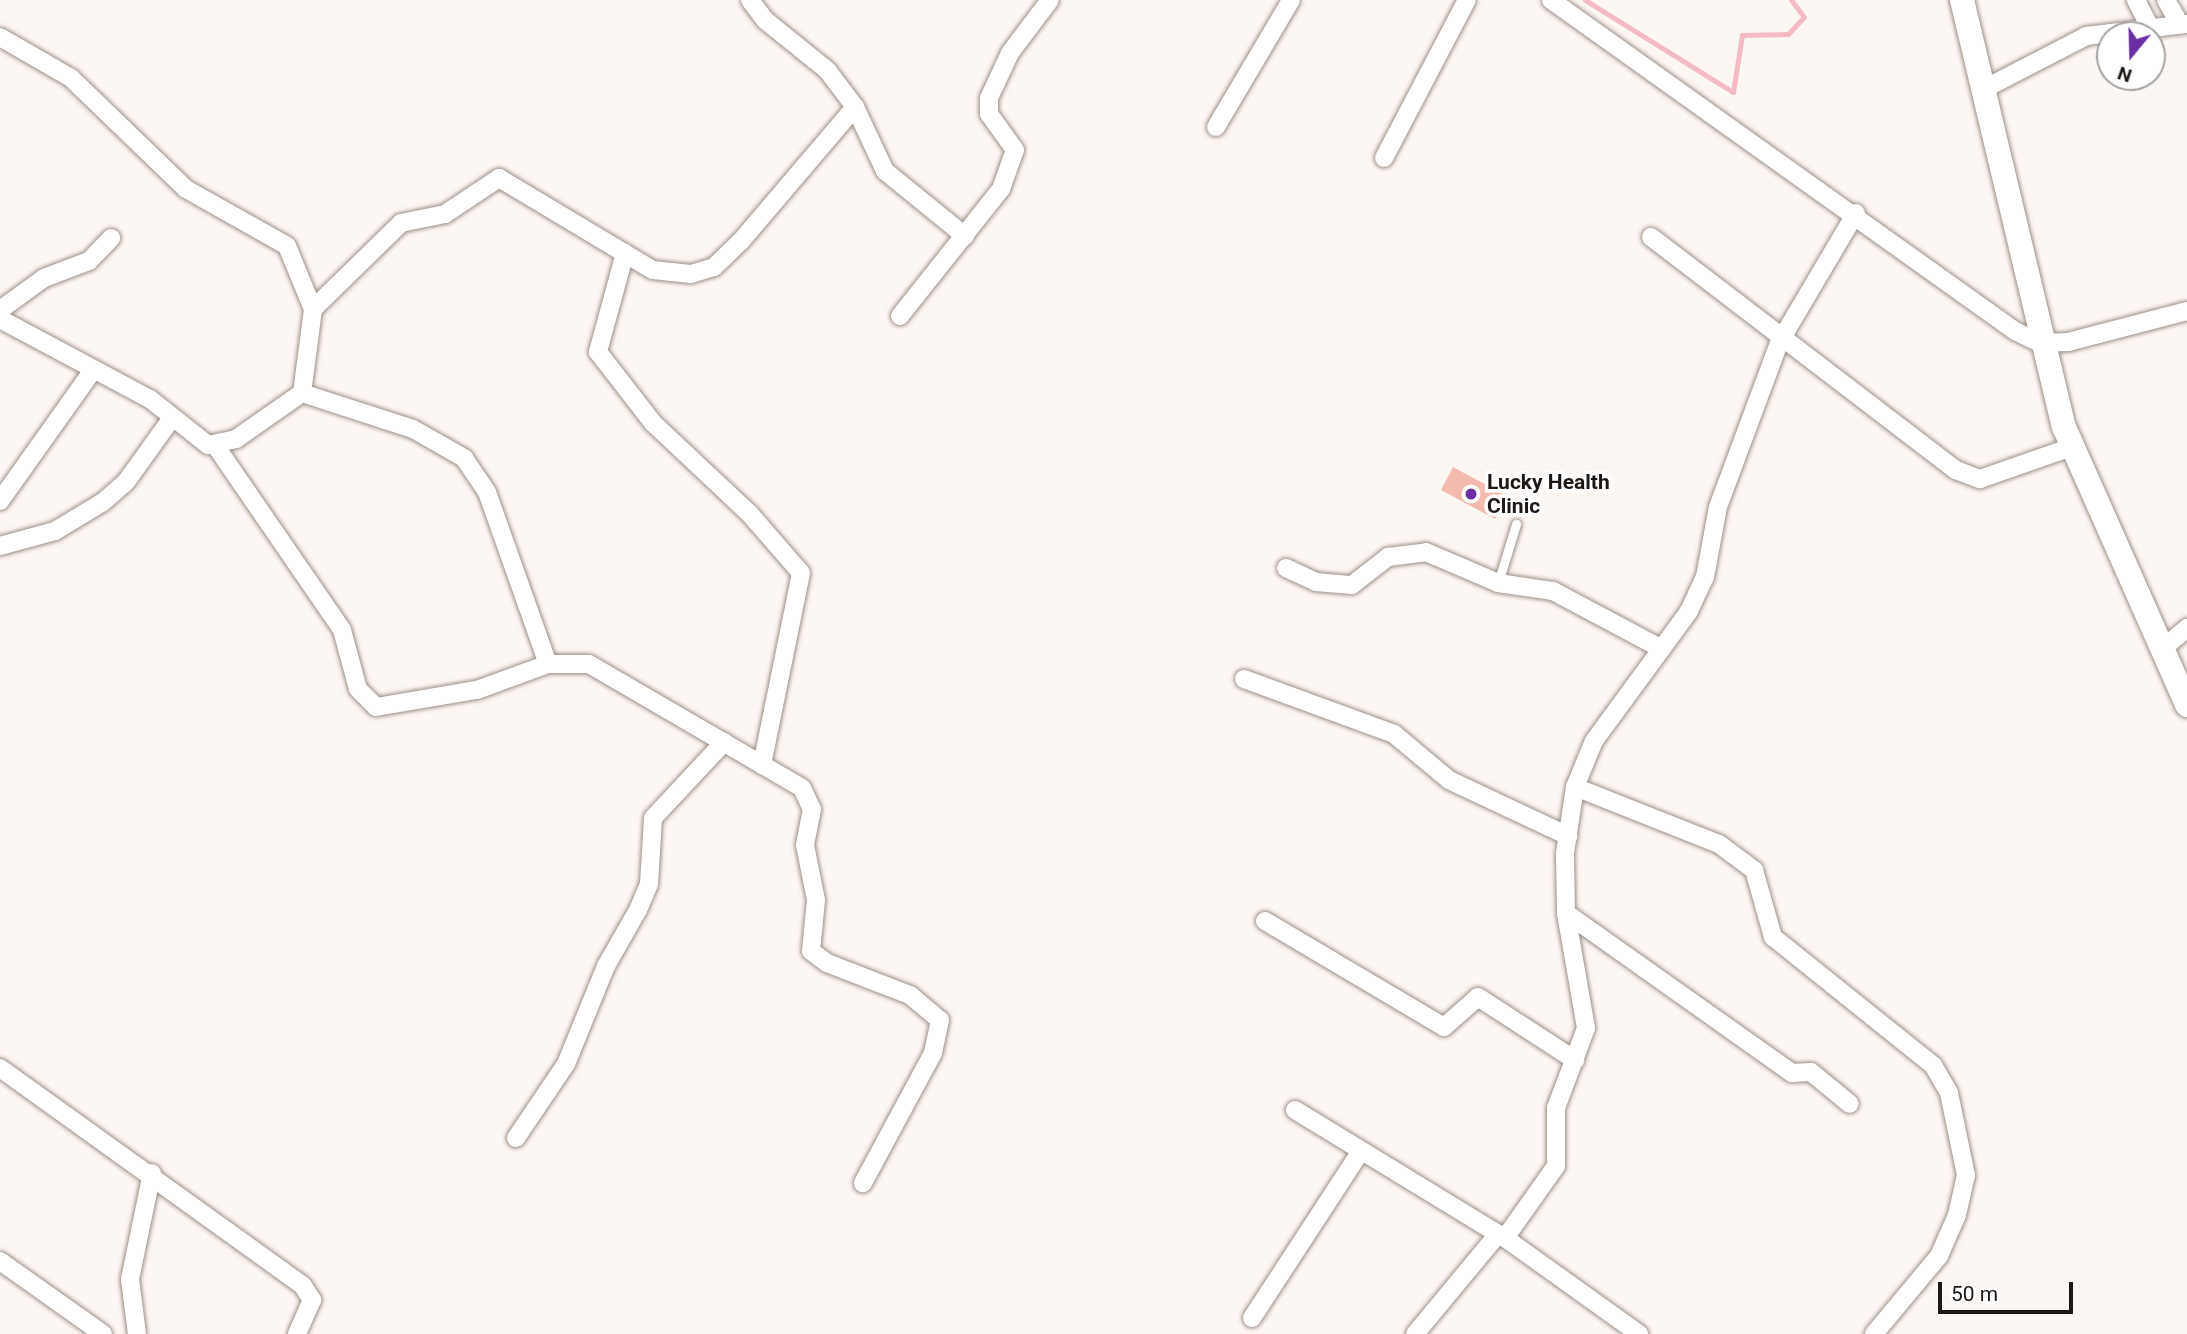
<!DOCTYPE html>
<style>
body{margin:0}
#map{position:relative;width:2187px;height:1334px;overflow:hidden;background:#fdf7f4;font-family:Roboto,sans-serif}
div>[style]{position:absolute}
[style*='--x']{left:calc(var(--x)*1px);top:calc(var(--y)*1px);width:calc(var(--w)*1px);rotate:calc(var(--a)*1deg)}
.stream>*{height:5px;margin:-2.5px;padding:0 2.5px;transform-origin:2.5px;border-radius:2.5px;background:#f6bac3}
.building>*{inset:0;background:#f4baaf}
.roads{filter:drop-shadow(0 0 2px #9c8f87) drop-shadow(0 0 2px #9c8f87)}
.service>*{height:9px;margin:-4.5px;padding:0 4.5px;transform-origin:4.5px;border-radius:4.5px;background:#fff}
.minor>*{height:18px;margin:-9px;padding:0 9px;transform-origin:9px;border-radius:9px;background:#fff}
.secondary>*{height:24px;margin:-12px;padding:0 12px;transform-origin:12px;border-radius:12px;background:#fff}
.dots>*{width:19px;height:19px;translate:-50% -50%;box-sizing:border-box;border:4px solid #fff;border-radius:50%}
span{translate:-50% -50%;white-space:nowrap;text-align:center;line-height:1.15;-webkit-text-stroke:7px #fff;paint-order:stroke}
.poi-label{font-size:21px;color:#1d1815;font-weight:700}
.left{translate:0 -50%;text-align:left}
.north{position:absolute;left:2096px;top:21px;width:70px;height:70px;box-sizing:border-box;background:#fff;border:2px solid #a5a3a1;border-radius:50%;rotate:199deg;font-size:19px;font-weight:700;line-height:28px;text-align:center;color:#1d1815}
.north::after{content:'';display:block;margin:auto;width:24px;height:32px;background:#6b2fa5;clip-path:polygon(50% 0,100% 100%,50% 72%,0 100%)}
.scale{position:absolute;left:1938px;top:1282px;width:135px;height:32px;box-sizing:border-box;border:4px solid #1d1815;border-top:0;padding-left:9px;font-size:21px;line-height:24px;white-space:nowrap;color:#1d1815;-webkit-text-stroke:5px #fff;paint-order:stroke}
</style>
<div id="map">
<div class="stream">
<i style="--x:1585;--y:0;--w:174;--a:31.9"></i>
<i style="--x:1733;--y:92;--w:58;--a:-81"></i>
<i style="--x:1742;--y:35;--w:46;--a:-1.2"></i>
<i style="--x:1788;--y:34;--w:23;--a:-47"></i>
<i style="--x:1804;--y:17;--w:21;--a:-127"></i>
</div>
<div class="building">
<i style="clip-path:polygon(1453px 467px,1507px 496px,1495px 519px,1441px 490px)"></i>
</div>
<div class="roads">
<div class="service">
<i style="--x:1498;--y:583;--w:62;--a:-73"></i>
</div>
<div class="minor">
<i style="--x:750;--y:0;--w:25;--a:53"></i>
<i style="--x:765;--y:20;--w:80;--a:38.9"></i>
<i style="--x:827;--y:70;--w:46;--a:52.9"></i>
<i style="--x:855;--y:107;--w:71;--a:64.9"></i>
<i style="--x:885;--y:171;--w:103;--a:39.1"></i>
<i style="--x:1551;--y:0;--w:570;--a:35.5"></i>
<i style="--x:2015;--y:331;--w:28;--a:26"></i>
<i style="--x:2040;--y:343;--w:28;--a:-2"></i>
<i style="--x:2068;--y:342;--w:123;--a:-14.6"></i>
<i style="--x:2136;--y:0;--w:28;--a:63"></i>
<i style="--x:2166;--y:0;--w:28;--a:60"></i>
<i style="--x:0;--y:37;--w:82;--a:30"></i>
<i style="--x:71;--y:78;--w:160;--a:44"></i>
<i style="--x:186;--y:189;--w:116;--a:29.4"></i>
<i style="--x:287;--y:246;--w:68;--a:67.6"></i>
<i style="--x:1982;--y:90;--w:117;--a:-27.4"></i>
<i style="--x:2086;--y:36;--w:102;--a:-6.8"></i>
<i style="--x:1216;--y:127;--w:147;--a:-59.4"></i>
<i style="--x:1384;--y:158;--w:178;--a:-62.3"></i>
<i style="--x:1651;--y:237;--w:384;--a:37.4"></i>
<i style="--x:1956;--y:470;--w:26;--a:21"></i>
<i style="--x:1980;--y:479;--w:97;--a:-19.2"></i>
<i style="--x:625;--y:253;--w:103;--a:105.3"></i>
<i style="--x:598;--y:352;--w:90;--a:52.2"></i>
<i style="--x:653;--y:423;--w:132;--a:43.2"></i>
<i style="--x:749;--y:513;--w:79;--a:49.1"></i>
<i style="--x:801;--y:573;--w:196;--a:101.5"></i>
<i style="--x:0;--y:310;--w:54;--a:-36"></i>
<i style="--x:44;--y:278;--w:48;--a:-20.7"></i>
<i style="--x:89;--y:261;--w:32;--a:-46"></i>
<i style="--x:900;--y:316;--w:162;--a:-51.5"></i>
<i style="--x:1001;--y:189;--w:41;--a:-70.3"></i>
<i style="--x:1015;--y:150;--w:44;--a:-125.8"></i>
<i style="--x:989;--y:114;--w:16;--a:-90"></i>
<i style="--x:989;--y:98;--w:50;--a:-65"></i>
<i style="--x:1010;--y:53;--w:66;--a:-53"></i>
<i style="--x:0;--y:319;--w:170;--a:28.1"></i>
<i style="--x:150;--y:399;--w:74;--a:38.4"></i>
<i style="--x:208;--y:445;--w:29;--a:-12"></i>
<i style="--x:236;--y:439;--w:80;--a:-34.9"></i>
<i style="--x:302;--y:393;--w:117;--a:18"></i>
<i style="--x:413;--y:429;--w:59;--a:29.6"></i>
<i style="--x:464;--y:458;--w:41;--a:55.9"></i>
<i style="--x:487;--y:492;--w:182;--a:70.5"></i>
<i style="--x:302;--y:393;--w:85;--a:-82.5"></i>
<i style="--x:313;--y:309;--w:123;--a:-44.3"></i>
<i style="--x:401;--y:223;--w:45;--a:-11.6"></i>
<i style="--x:445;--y:214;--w:65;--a:-33.7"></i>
<i style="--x:499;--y:178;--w:179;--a:30.9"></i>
<i style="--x:653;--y:270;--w:38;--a:6"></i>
<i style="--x:691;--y:274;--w:24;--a:-17"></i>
<i style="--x:714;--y:267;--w:37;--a:-44"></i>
<i style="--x:741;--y:241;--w:176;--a:-49.6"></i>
<i style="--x:215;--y:445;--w:224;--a:55.5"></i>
<i style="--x:342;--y:630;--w:61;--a:74.8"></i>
<i style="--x:358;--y:689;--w:25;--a:45"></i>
<i style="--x:376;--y:707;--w:102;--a:-9.6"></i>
<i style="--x:477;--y:690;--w:76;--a:-20.1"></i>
<i style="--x:548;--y:664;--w:41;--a:0"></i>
<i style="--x:589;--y:664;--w:246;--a:30.2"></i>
<i style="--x:802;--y:788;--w:23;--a:65"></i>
<i style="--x:812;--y:809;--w:37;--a:101"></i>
<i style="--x:805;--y:845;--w:56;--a:78.7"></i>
<i style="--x:816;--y:900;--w:51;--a:95.6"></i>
<i style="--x:811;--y:951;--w:20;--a:37"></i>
<i style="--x:827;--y:963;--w:89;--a:21.1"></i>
<i style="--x:910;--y:995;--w:39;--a:40"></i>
<i style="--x:940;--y:1020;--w:34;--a:102"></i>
<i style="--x:933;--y:1053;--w:148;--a:118.3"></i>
<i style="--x:0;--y:501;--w:161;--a:-54.6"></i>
<i style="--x:0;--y:546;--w:57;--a:-15.3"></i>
<i style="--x:55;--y:531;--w:56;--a:-31.1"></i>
<i style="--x:103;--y:502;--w:30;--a:-41"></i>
<i style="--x:126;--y:482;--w:79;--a:-54.3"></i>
<i style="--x:1286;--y:568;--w:33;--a:25"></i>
<i style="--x:1316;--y:582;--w:36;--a:5"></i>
<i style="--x:1352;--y:585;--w:46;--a:-37.9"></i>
<i style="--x:1388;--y:557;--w:38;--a:-7"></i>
<i style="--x:1426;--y:552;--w:78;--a:23.3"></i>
<i style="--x:1498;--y:583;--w:56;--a:8.3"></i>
<i style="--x:1553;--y:591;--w:123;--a:28"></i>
<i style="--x:2162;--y:649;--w:33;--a:-40"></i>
<i style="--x:1244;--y:679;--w:160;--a:20.1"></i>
<i style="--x:1394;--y:734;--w:72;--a:39.9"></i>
<i style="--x:1449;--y:780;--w:132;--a:25.2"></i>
<i style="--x:1575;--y:787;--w:155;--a:21.6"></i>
<i style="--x:1719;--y:844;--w:44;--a:36.6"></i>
<i style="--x:1754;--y:870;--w:70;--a:74.2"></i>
<i style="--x:1773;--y:937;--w:205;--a:38.7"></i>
<i style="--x:1933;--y:1065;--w:32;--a:60"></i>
<i style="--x:1949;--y:1093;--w:84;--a:78.3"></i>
<i style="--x:1966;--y:1175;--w:41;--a:102.7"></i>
<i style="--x:1957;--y:1215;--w:45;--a:113.7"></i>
<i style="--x:1939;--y:1256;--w:102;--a:129.8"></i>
<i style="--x:1566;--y:913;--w:277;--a:35.3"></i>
<i style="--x:1792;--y:1073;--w:19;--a:-3"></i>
<i style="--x:1811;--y:1072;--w:50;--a:39.4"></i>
<i style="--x:1265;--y:921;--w:208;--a:30.6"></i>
<i style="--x:1444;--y:1027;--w:45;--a:-41.4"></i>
<i style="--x:1478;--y:997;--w:116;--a:33"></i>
<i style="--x:0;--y:1068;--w:373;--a:35.7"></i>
<i style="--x:303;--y:1286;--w:17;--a:57"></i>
<i style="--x:312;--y:1300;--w:37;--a:114"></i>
<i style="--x:1295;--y:1110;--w:246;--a:31.4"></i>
<i style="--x:1505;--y:1238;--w:165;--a:35.6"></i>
<i style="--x:516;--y:1138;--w:89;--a:-56"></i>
<i style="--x:566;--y:1064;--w:106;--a:-67.8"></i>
<i style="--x:606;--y:966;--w:64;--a:-60.3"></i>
<i style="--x:638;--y:910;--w:28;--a:-67"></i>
<i style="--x:649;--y:884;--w:66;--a:-86.5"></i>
<i style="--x:653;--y:818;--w:104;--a:-46.9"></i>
<i style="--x:1505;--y:1238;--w:88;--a:-54.7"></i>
<i style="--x:1556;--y:1166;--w:58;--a:-90"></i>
<i style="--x:1556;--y:1108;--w:85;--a:-69.4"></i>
<i style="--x:1586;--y:1028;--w:117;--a:-99.9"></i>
<i style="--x:1566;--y:913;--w:60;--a:-91"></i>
<i style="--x:1565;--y:853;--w:67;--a:-81.4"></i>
<i style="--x:1575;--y:787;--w:50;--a:-67.6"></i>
<i style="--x:1594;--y:741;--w:161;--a:-53.8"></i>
<i style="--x:1689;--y:611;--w:38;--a:-65"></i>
<i style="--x:1705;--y:577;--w:71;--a:-79.5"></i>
<i style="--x:1718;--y:507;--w:175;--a:-69.6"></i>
<i style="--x:1779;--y:343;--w:151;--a:-59.4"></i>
<i style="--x:0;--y:1261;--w:126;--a:35.3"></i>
<i style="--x:1252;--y:1318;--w:199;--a:-56.9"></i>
<i style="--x:137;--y:1334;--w:55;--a:-97.3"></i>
<i style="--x:130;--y:1279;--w:108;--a:-78.3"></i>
<i style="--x:1415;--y:1334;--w:130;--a:-50.3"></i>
</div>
<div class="secondary">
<i style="--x:1962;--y:0;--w:439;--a:76.6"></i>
<i style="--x:2064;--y:427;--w:304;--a:66.1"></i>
</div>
</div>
<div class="dots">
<i style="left:1471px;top:494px;background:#6b2fa5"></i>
</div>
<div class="poi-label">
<span class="left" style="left:1487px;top:494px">Lucky Health<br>Clinic</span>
</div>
<div class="north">N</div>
<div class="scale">50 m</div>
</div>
